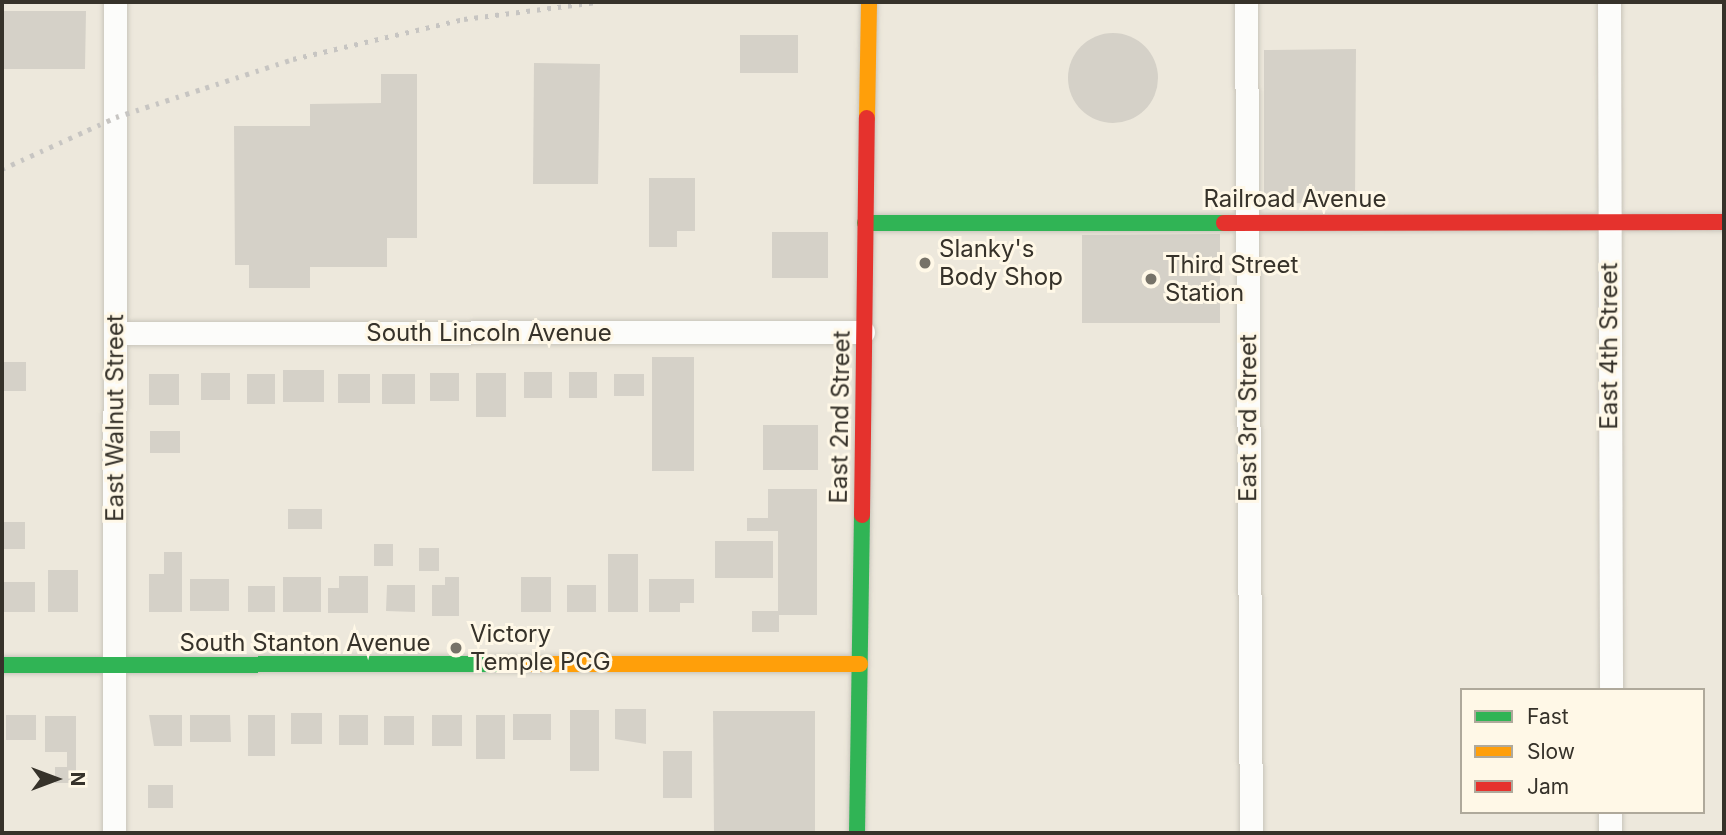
<!DOCTYPE html>
<style>
body{margin:0}
#map{position:relative;width:1726px;height:835px;overflow:hidden;background:#ede8dc;font-family:Inter,sans-serif}
div>[style]{position:absolute}
[style*='--x']{left:calc(var(--x)*1px);top:calc(var(--y)*1px);width:calc(var(--w)*1px);rotate:calc(var(--a)*1deg)}
.building>*{inset:0;background:#d5d1c8}
.round{border-radius:50%}
.roads{filter:drop-shadow(0 0 2px #c8c4ba) drop-shadow(0 0 2px #c8c4ba)}
.street>*{height:23px;margin:-11.5px;padding:0 11.5px;transform-origin:11.5px;border-radius:11.5px;background:#fcfcfa}
.fast>*{height:16px;margin:-8px;padding:0 8px;transform-origin:8px;border-radius:8px;background:#30b455}
.slow>*{height:16px;margin:-8px;padding:0 8px;transform-origin:8px;border-radius:8px;background:#ff9f0a}
.jam>*{height:16px;margin:-8px;padding:0 8px;transform-origin:8px;border-radius:8px;background:#e5322d}
.rail>*{height:5px;margin-top:-2.5px;transform-origin:0;background:repeating-linear-gradient(90deg,#c7c5c2 0 3.5px,transparent 0 10.5px)}
.dots>*{width:19px;height:19px;translate:-50% -50%;box-sizing:border-box;border:4px solid #fff8e7;border-radius:50%}
span{translate:-50% -50%;white-space:nowrap;text-align:center;line-height:1.15;-webkit-text-stroke:6px #fff8e7;paint-order:stroke}
.street-label{font-size:24px;color:#36322a}
.poi-label{font-size:24px;color:#36322a}
.left{translate:0 -50%;text-align:left}
.frame{position:absolute;inset:0;border:4px solid #36322a;pointer-events:none}
.legend{position:absolute;left:1460px;top:688px;width:245px;height:126px;box-sizing:border-box;background:#fff8e7;border:2px solid #afa99b;margin:0;padding:9px 12px;list-style:none;font-size:21px;color:#36322a}
.legend li{display:flex;align-items:center;gap:14px;height:35px}
.legend b{width:35px;border:2px solid #afa99b}
.north{position:absolute;left:21px;top:744px;width:70px;height:70px;-webkit-text-stroke:5px #fff8e7;paint-order:stroke;rotate:90deg;font-size:19px;font-weight:700;line-height:28px;text-align:center;color:#36322a}
.north::after{content:'';display:block;margin:auto;width:24px;height:32px;background:#36322a;clip-path:polygon(50% 0,100% 100%,50% 72%,0 100%)}
</style>
<div id="map">
<div class="building">
<i style="clip-path:polygon(2px 11px,86px 11px,85px 69px,2px 69px)"></i>
<i class="round" style="left:1068px;top:33px;width:90px;height:90px"></i>
<i style="clip-path:polygon(740px 35px,798px 35px,798px 73px,740px 73px)"></i>
<i style="clip-path:polygon(1356px 49px,1355px 202px,1264px 204px,1264px 50px)"></i>
<i style="clip-path:polygon(534px 63px,600px 64px,598px 184px,533px 184px)"></i>
<i style="clip-path:polygon(381px 74px,417px 74px,417px 238px,387px 238px,387px 267px,310px 267px,310px 288px,249px 288px,249px 265px,235px 265px,234px 126px,310px 126px,310px 104px,381px 103px)"></i>
<i style="clip-path:polygon(649px 178px,695px 178px,695px 231px,677px 231px,677px 247px,649px 247px)"></i>
<i style="clip-path:polygon(772px 232px,828px 232px,828px 278px,772px 278px)"></i>
<i style="clip-path:polygon(1220px 234px,1220px 323px,1082px 323px,1082px 235px)"></i>
<i style="clip-path:polygon(652px 357px,694px 357px,694px 471px,652px 471px)"></i>
<i style="clip-path:polygon(2px 362px,26px 362px,26px 391px,2px 391px)"></i>
<i style="clip-path:polygon(283px 370px,324px 370px,324px 402px,283px 402px)"></i>
<i style="clip-path:polygon(524px 372px,552px 372px,552px 398px,524px 398px)"></i>
<i style="clip-path:polygon(569px 372px,597px 372px,597px 398px,569px 398px)"></i>
<i style="clip-path:polygon(201px 373px,230px 373px,230px 400px,201px 400px)"></i>
<i style="clip-path:polygon(430px 373px,459px 373px,459px 401px,430px 401px)"></i>
<i style="clip-path:polygon(476px 373px,506px 373px,506px 417px,476px 417px)"></i>
<i style="clip-path:polygon(149px 374px,179px 374px,179px 405px,149px 405px)"></i>
<i style="clip-path:polygon(247px 374px,275px 374px,275px 404px,247px 404px)"></i>
<i style="clip-path:polygon(338px 374px,370px 374px,370px 403px,338px 403px)"></i>
<i style="clip-path:polygon(382px 374px,415px 374px,415px 404px,382px 404px)"></i>
<i style="clip-path:polygon(614px 374px,644px 374px,644px 396px,614px 396px)"></i>
<i style="clip-path:polygon(763px 425px,818px 425px,818px 470px,763px 470px)"></i>
<i style="clip-path:polygon(150px 431px,180px 431px,180px 453px,150px 453px)"></i>
<i style="clip-path:polygon(768px 489px,817px 489px,817px 615px,779px 615px,779px 632px,752px 632px,752px 611px,778px 611px,778px 531px,747px 531px,747px 518px,768px 518px)"></i>
<i style="clip-path:polygon(288px 509px,322px 509px,322px 529px,288px 529px)"></i>
<i style="clip-path:polygon(2px 522px,25px 522px,25px 549px,2px 549px)"></i>
<i style="clip-path:polygon(715px 541px,773px 541px,773px 578px,715px 578px)"></i>
<i style="clip-path:polygon(374px 544px,393px 544px,393px 566px,374px 566px)"></i>
<i style="clip-path:polygon(419px 548px,439px 548px,439px 571px,419px 571px)"></i>
<i style="clip-path:polygon(164px 552px,182px 552px,182px 612px,149px 612px,149px 574px,164px 574px)"></i>
<i style="clip-path:polygon(608px 554px,638px 554px,638px 612px,608px 612px)"></i>
<i style="clip-path:polygon(48px 570px,78px 570px,78px 612px,48px 612px)"></i>
<i style="clip-path:polygon(339px 576px,368px 576px,368px 613px,328px 613px,328px 588px,339px 588px)"></i>
<i style="clip-path:polygon(283px 577px,321px 577px,321px 612px,283px 612px)"></i>
<i style="clip-path:polygon(445px 577px,459px 577px,459px 616px,432px 616px,432px 585px,445px 585px)"></i>
<i style="clip-path:polygon(521px 577px,551px 577px,551px 612px,521px 612px)"></i>
<i style="clip-path:polygon(190px 579px,229px 579px,229px 611px,190px 611px)"></i>
<i style="clip-path:polygon(649px 579px,694px 579px,694px 603px,680px 603px,680px 612px,649px 612px)"></i>
<i style="clip-path:polygon(2px 582px,35px 582px,35px 612px,2px 612px)"></i>
<i style="clip-path:polygon(387px 585px,415px 585px,415px 612px,386px 611px)"></i>
<i style="clip-path:polygon(567px 585px,596px 585px,596px 612px,567px 612px)"></i>
<i style="clip-path:polygon(248px 586px,275px 586px,275px 612px,248px 612px)"></i>
<i style="clip-path:polygon(615px 709px,646px 709px,646px 744px,615px 739px)"></i>
<i style="clip-path:polygon(570px 710px,599px 710px,599px 771px,570px 771px)"></i>
<i style="clip-path:polygon(713px 711px,815px 711px,815px 833px,714px 833px)"></i>
<i style="clip-path:polygon(291px 713px,322px 713px,322px 744px,291px 744px)"></i>
<i style="clip-path:polygon(513px 714px,551px 714px,551px 740px,513px 740px)"></i>
<i style="clip-path:polygon(6px 715px,36px 715px,36px 740px,6px 740px)"></i>
<i style="clip-path:polygon(149px 715px,182px 715px,182px 746px,154px 746px)"></i>
<i style="clip-path:polygon(190px 715px,230px 715px,231px 742px,190px 742px)"></i>
<i style="clip-path:polygon(248px 715px,275px 715px,275px 756px,248px 756px)"></i>
<i style="clip-path:polygon(339px 715px,368px 715px,368px 745px,339px 745px)"></i>
<i style="clip-path:polygon(432px 715px,462px 715px,462px 746px,432px 746px)"></i>
<i style="clip-path:polygon(476px 715px,505px 715px,505px 759px,476px 759px)"></i>
<i style="clip-path:polygon(45px 716px,76px 716px,76px 783px,55px 783px,55px 767px,67px 767px,67px 752px,45px 752px)"></i>
<i style="clip-path:polygon(384px 716px,414px 716px,414px 745px,384px 745px)"></i>
<i style="clip-path:polygon(663px 751px,692px 751px,692px 798px,663px 798px)"></i>
<i style="clip-path:polygon(148px 785px,173px 785px,173px 808px,148px 808px)"></i>
</div>
<div class="roads">
<div class="street">
<i style="--x:1246;--y:2;--w:831;--a:89.66"></i>
<i style="--x:1609;--y:2;--w:688;--a:89.83"></i>
<i style="--x:115;--y:333;--w:748;--a:-0.08"></i>
<i style="--x:114;--y:833;--w:831;--a:-89.93"></i>
<i style="--x:1610;--y:833;--w:21;--a:-90"></i>
</div>
<div class="fast">
<i style="--x:865;--y:223;--w:359;--a:0"></i>
<i style="--x:2;--y:665;--w:516;--a:-0.11"></i>
<i style="--x:857;--y:833;--w:318;--a:-89.1"></i>
</div>
<div class="slow">
<i style="--x:867;--y:118;--w:116;--a:-89"></i>
<i style="--x:518;--y:664;--w:342;--a:0"></i>
</div>
<div class="jam">
<i style="--x:1224;--y:223;--w:500;--a:-0.11"></i>
<i style="--x:862;--y:515;--w:397;--a:-89.3"></i>
</div>
</div>
<div class="rail">
<i style="--x:2;--y:169;--w:125;--a:-24.5"></i>
<i style="--x:116;--y:117;--w:186;--a:-18.1"></i>
<i style="--x:293;--y:59;--w:176;--a:-13.2"></i>
<i style="--x:464;--y:19;--w:134;--a:-7.3"></i>
</div>
<div class="dots">
<i style="left:925px;top:263px;background:#767268"></i>
<i style="left:1151px;top:279px;background:#767268"></i>
<i style="left:456px;top:648px;background:#767268"></i>
</div>
<div class="street-label">
<span style="left:1295px;top:199px">Railroad Avenue</span>
<span style="left:489px;top:333px">South Lincoln Avenue</span>
<span style="left:1609px;top:346px;rotate:-90deg">East 4th Street</span>
<span style="left:840px;top:417px;rotate:-89deg">East 2nd Street</span>
<span style="left:115px;top:418px;rotate:-90deg">East Walnut Street</span>
<span style="left:1248px;top:418px;rotate:-90deg">East 3rd Street</span>
<span style="left:305px;top:643px">South Stanton Avenue</span>
</div>
<div class="poi-label">
<span class="left" style="left:939px;top:263px">Slanky's<br>Body Shop</span>
<span class="left" style="left:1165px;top:279px">Third Street<br>Station</span>
<span class="left" style="left:470px;top:648px">Victory<br>Temple PCG</span>
</div>
<div class="frame"></div>
<ul class="legend">
<li><b style="height:9px;background:#30b455"></b>Fast</li>
<li><b style="height:9px;background:#ff9f0a"></b>Slow</li>
<li><b style="height:9px;background:#e5322d"></b>Jam</li>
</ul>
<div class="north">N</div>
</div>
